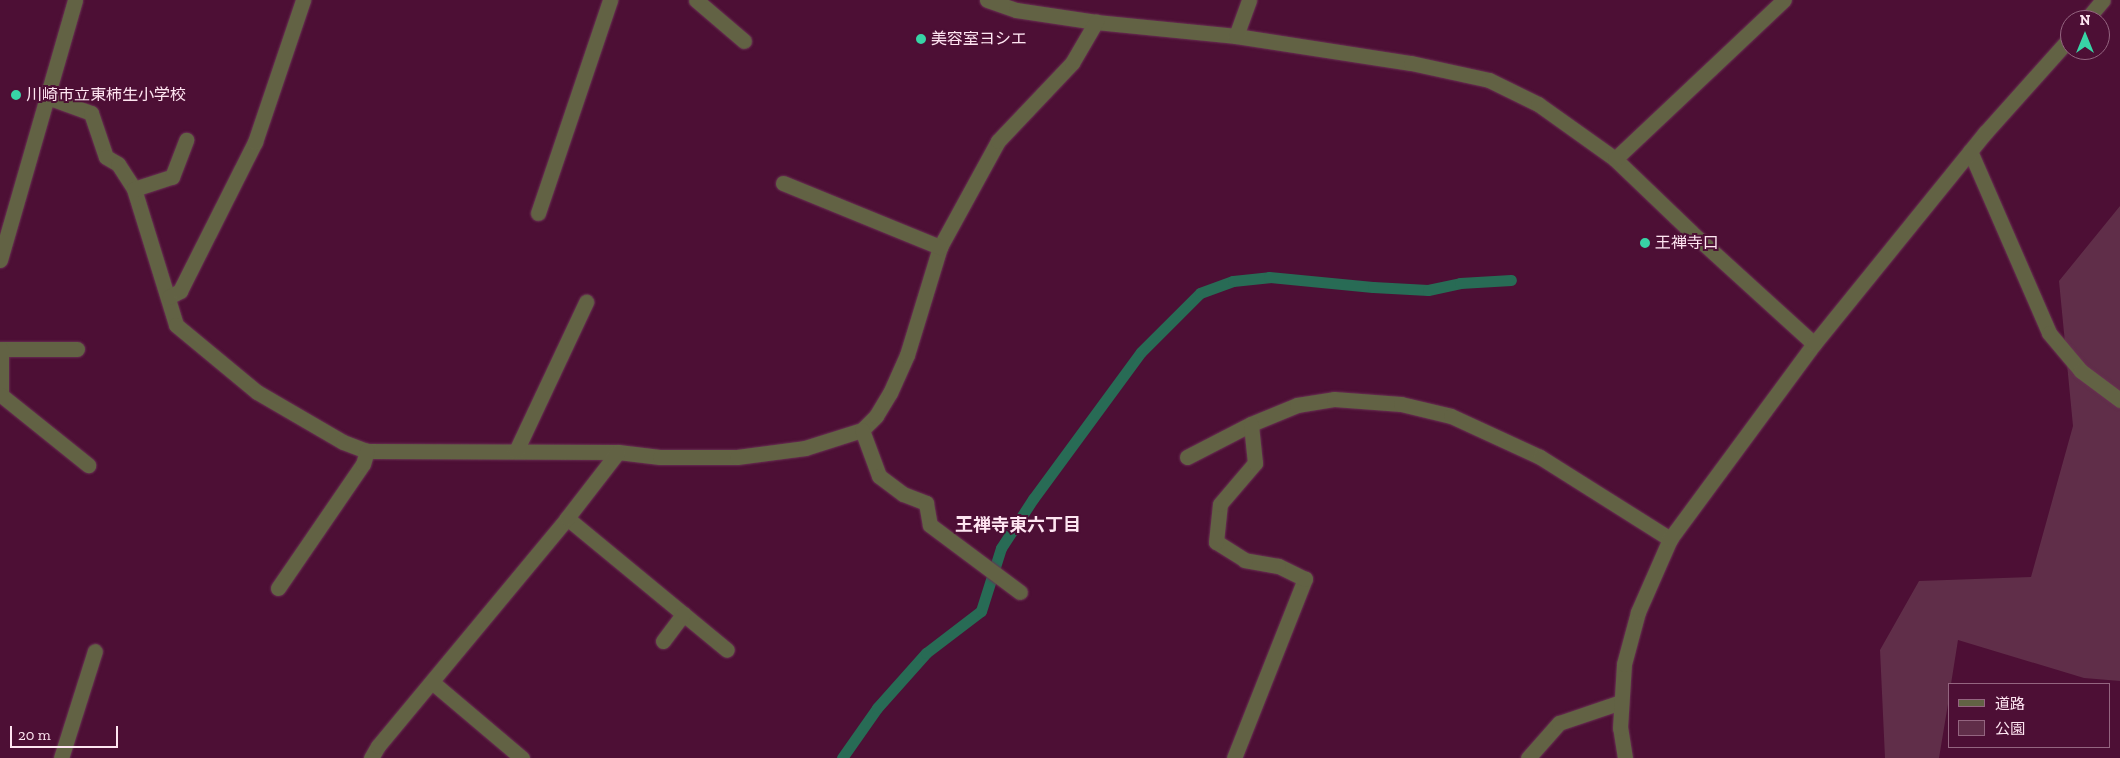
<!DOCTYPE html>
<meta charset="utf-8">
<style>
body{margin:0}
#map{position:relative;width:2120px;height:758px;overflow:hidden;background:#4d0f35;font-family:"Zilla Slab","Noto Sans JP",serif}
div>[style]{position:absolute}
[style*='--x']{left:calc(var(--x)*1px);top:calc(var(--y)*1px);width:calc(var(--w)*1px);rotate:calc(var(--a)*1deg)}
.green>*{inset:0;background:#602e49}
.stream>*{height:11px;margin:-5.5px;padding:0 5.5px;transform-origin:5.5px;border-radius:5.5px;background:#286b55}
.roads{filter:drop-shadow(0 0 1px #693153) drop-shadow(0 0 1px #693153)}
.minor>*{height:15px;margin:-7.5px;padding:0 7.5px;transform-origin:7.5px;border-radius:7.5px;background:#626244}
.dots>*{width:14px;height:14px;translate:-50% -50%;box-sizing:border-box;border:2px solid #4d0f35;border-radius:50%}
span{translate:-50% -50%;white-space:nowrap;text-align:center;line-height:1.15;-webkit-text-stroke:4px #4d0f35;paint-order:stroke}
.poi-label{font-size:16px;color:#fee5f1}
.left{translate:0 -50%;text-align:left}
.neighbourhood-label{font-size:18px;color:#fee5f1;font-weight:700}
.legend{position:absolute;left:1948px;top:683px;width:162px;height:65px;box-sizing:border-box;background:#4d0f35;border:1px solid #946580;margin:0;padding:6px 9px;list-style:none;font-size:15px;color:#fee5f1}
.legend li{display:flex;align-items:center;gap:10px;height:25px}
.legend b{width:25px;border:1px solid #946580}
.north{position:absolute;left:2060px;top:10px;width:50px;height:50px;box-sizing:border-box;background:#4d0f35;border:1px solid #946580;border-radius:50%;rotate:0deg;font-size:14px;font-weight:700;line-height:20px;text-align:center;color:#fee5f1}
.north::after{content:'';display:block;margin:auto;width:18px;height:22px;background:#38d4a6;clip-path:polygon(50% 0,100% 100%,50% 72%,0 100%)}
.scale{position:absolute;left:10px;top:726px;width:108px;height:22px;box-sizing:border-box;border:2px solid #fee5f1;border-top:0;padding-left:6px;font-size:15px;line-height:18px;white-space:nowrap;color:#fee5f1;-webkit-text-stroke:4px #4d0f35;paint-order:stroke}
</style>
<div id="map">
<div class="green">
<i style="clip-path:polygon(2120px 206px,2120px 681px,2084px 678px,1958px 640px,1951px 684px,1949px 684px,1949px 698px,1939px 758px,1885px 758px,1880px 650px,1919px 581px,2031px 577px,2073px 426px,2059px 281px)"></i>
</div>
<div class="stream">
<i style="--x:842;--y:758;--w:61;--a:-55"></i>
<i style="--x:877;--y:708;--w:74;--a:-48.3"></i>
<i style="--x:926;--y:653;--w:69;--a:-37.4"></i>
<i style="--x:981;--y:611;--w:66;--a:-72.4"></i>
<i style="--x:1001;--y:548;--w:59;--a:-56.9"></i>
<i style="--x:1033;--y:499;--w:182;--a:-53.7"></i>
<i style="--x:1141;--y:352;--w:83;--a:-45"></i>
<i style="--x:1200;--y:293;--w:35;--a:-20"></i>
<i style="--x:1233;--y:281;--w:36;--a:-6"></i>
<i style="--x:1269;--y:277;--w:104;--a:5.5"></i>
<i style="--x:1373;--y:287;--w:55;--a:3.1"></i>
<i style="--x:1428;--y:290;--w:33;--a:-12"></i>
<i style="--x:1460;--y:283;--w:51;--a:-3.4"></i>
</div>
<div class="roads">
<div class="minor">
<i style="--x:696;--y:0;--w:63;--a:40.5"></i>
<i style="--x:987;--y:0;--w:31;--a:19"></i>
<i style="--x:1016;--y:10;--w:81;--a:8.5"></i>
<i style="--x:1096;--y:22;--w:141;--a:5.7"></i>
<i style="--x:1236;--y:36;--w:177;--a:8.8"></i>
<i style="--x:1411;--y:63;--w:80;--a:12.3"></i>
<i style="--x:1489;--y:80;--w:55;--a:26.1"></i>
<i style="--x:1538;--y:104;--w:95;--a:35.5"></i>
<i style="--x:1615;--y:159;--w:105;--a:43.8"></i>
<i style="--x:1691;--y:232;--w:166;--a:42.3"></i>
<i style="--x:2086;--y:20;--w:26;--a:-50"></i>
<i style="--x:1236;--y:36;--w:38;--a:-70"></i>
<i style="--x:47;--y:97;--w:47;--a:20"></i>
<i style="--x:91;--y:113;--w:46;--a:71.2"></i>
<i style="--x:106;--y:157;--w:14;--a:30"></i>
<i style="--x:118;--y:164;--w:30;--a:57"></i>
<i style="--x:134;--y:189;--w:142;--a:72.8"></i>
<i style="--x:176;--y:325;--w:105;--a:39.6"></i>
<i style="--x:257;--y:392;--w:99;--a:30.2"></i>
<i style="--x:343;--y:442;--w:26;--a:21"></i>
<i style="--x:367;--y:451;--w:251;--a:0.2"></i>
<i style="--x:618;--y:452;--w:42;--a:6.8"></i>
<i style="--x:660;--y:457;--w:77;--a:0"></i>
<i style="--x:737;--y:457;--w:69;--a:-7.5"></i>
<i style="--x:805;--y:448;--w:60;--a:-17.5"></i>
<i style="--x:862;--y:430;--w:20;--a:-45"></i>
<i style="--x:876;--y:416;--w:27;--a:-59"></i>
<i style="--x:890;--y:393;--w:42;--a:-65.9"></i>
<i style="--x:907;--y:355;--w:113;--a:-73"></i>
<i style="--x:940;--y:247;--w:121;--a:-61.3"></i>
<i style="--x:998;--y:141;--w:108;--a:-46.5"></i>
<i style="--x:1072;--y:63;--w:48;--a:-59.7"></i>
<i style="--x:1970;--y:151;--w:198;--a:66.5"></i>
<i style="--x:2049;--y:333;--w:50;--a:49.9"></i>
<i style="--x:2081;--y:371;--w:49;--a:36.6"></i>
<i style="--x:1615;--y:159;--w:232;--a:-43.3"></i>
<i style="--x:783;--y:183;--w:170;--a:22.2"></i>
<i style="--x:134;--y:189;--w:40;--a:-18"></i>
<i style="--x:172;--y:177;--w:40;--a:-69"></i>
<i style="--x:538;--y:213;--w:225;--a:-71.3"></i>
<i style="--x:0;--y:260;--w:271;--a:-73.9"></i>
<i style="--x:169;--y:297;--w:13;--a:-29"></i>
<i style="--x:180;--y:291;--w:167;--a:-63.3"></i>
<i style="--x:255;--y:142;--w:150;--a:-71.3"></i>
<i style="--x:0;--y:349;--w:77;--a:0"></i>
<i style="--x:1;--y:349;--w:46;--a:90"></i>
<i style="--x:1;--y:395;--w:112;--a:38.8"></i>
<i style="--x:862;--y:430;--w:49;--a:69.7"></i>
<i style="--x:879;--y:476;--w:30;--a:37"></i>
<i style="--x:903;--y:494;--w:25;--a:21"></i>
<i style="--x:926;--y:503;--w:22;--a:80"></i>
<i style="--x:930;--y:525;--w:112;--a:36.7"></i>
<i style="--x:516;--y:451;--w:165;--a:-64.8"></i>
<i style="--x:1187;--y:457;--w:72;--a:-27.3"></i>
<i style="--x:1251;--y:424;--w:50;--a:-22.4"></i>
<i style="--x:1297;--y:405;--w:37;--a:-9"></i>
<i style="--x:1334;--y:399;--w:67;--a:4.3"></i>
<i style="--x:1401;--y:404;--w:51;--a:13.5"></i>
<i style="--x:1451;--y:416;--w:98;--a:24.7"></i>
<i style="--x:1540;--y:457;--w:154;--a:32.2"></i>
<i style="--x:567;--y:518;--w:207;--a:39.5"></i>
<i style="--x:278;--y:588;--w:150;--a:-55.6"></i>
<i style="--x:363;--y:464;--w:14;--a:-73"></i>
<i style="--x:663;--y:641;--w:34;--a:-53"></i>
<i style="--x:432;--y:682;--w:118;--a:40.2"></i>
<i style="--x:61;--y:758;--w:112;--a:-72.4"></i>
<i style="--x:371;--y:758;--w:14;--a:-60"></i>
<i style="--x:378;--y:746;--w:296;--a:-50.3"></i>
<i style="--x:567;--y:518;--w:83;--a:-52.3"></i>
<i style="--x:1234;--y:758;--w:193;--a:-68.4"></i>
<i style="--x:1305;--y:579;--w:30;--a:-154"></i>
<i style="--x:1278;--y:566;--w:34;--a:-170"></i>
<i style="--x:1245;--y:560;--w:34;--a:-148"></i>
<i style="--x:1216;--y:542;--w:38;--a:-84"></i>
<i style="--x:1220;--y:504;--w:54;--a:-49.5"></i>
<i style="--x:1255;--y:463;--w:39;--a:-96"></i>
<i style="--x:1528;--y:758;--w:47;--a:-48.5"></i>
<i style="--x:1559;--y:723;--w:65;--a:-18.7"></i>
<i style="--x:1625;--y:758;--w:30;--a:-99"></i>
<i style="--x:1620;--y:728;--w:64;--a:-86.4"></i>
<i style="--x:1624;--y:664;--w:54;--a:-74.9"></i>
<i style="--x:1638;--y:612;--w:80;--a:-66.3"></i>
<i style="--x:1670;--y:539;--w:242;--a:-53.6"></i>
<i style="--x:1814;--y:344;--w:272;--a:-51"></i>
<i style="--x:1985;--y:133;--w:127;--a:-48.2"></i>
</div>
</div>
<div class="dots">
<i style="left:921px;top:39px;background:#38d4a6"></i>
<i style="left:16px;top:95px;background:#38d4a6"></i>
<i style="left:1645px;top:243px;background:#38d4a6"></i>
</div>
<div class="poi-label">
<span class="left" style="left:931px;top:39px">美容室ヨシエ</span>
<span class="left" style="left:26px;top:95px">川崎市立東柿生小学校</span>
<span class="left" style="left:1655px;top:243px">王禅寺口</span>
</div>
<div class="neighbourhood-label">
<span style="left:1018px;top:525px">王禅寺東六丁目</span>
</div>
<ul class="legend">
<li><b style="height:6px;background:#626244"></b>道路</li>
<li><b style="height:14px;background:#602e49"></b>公園</li>
</ul>
<div class="north">N</div>
<div class="scale">20 m</div>
</div>
